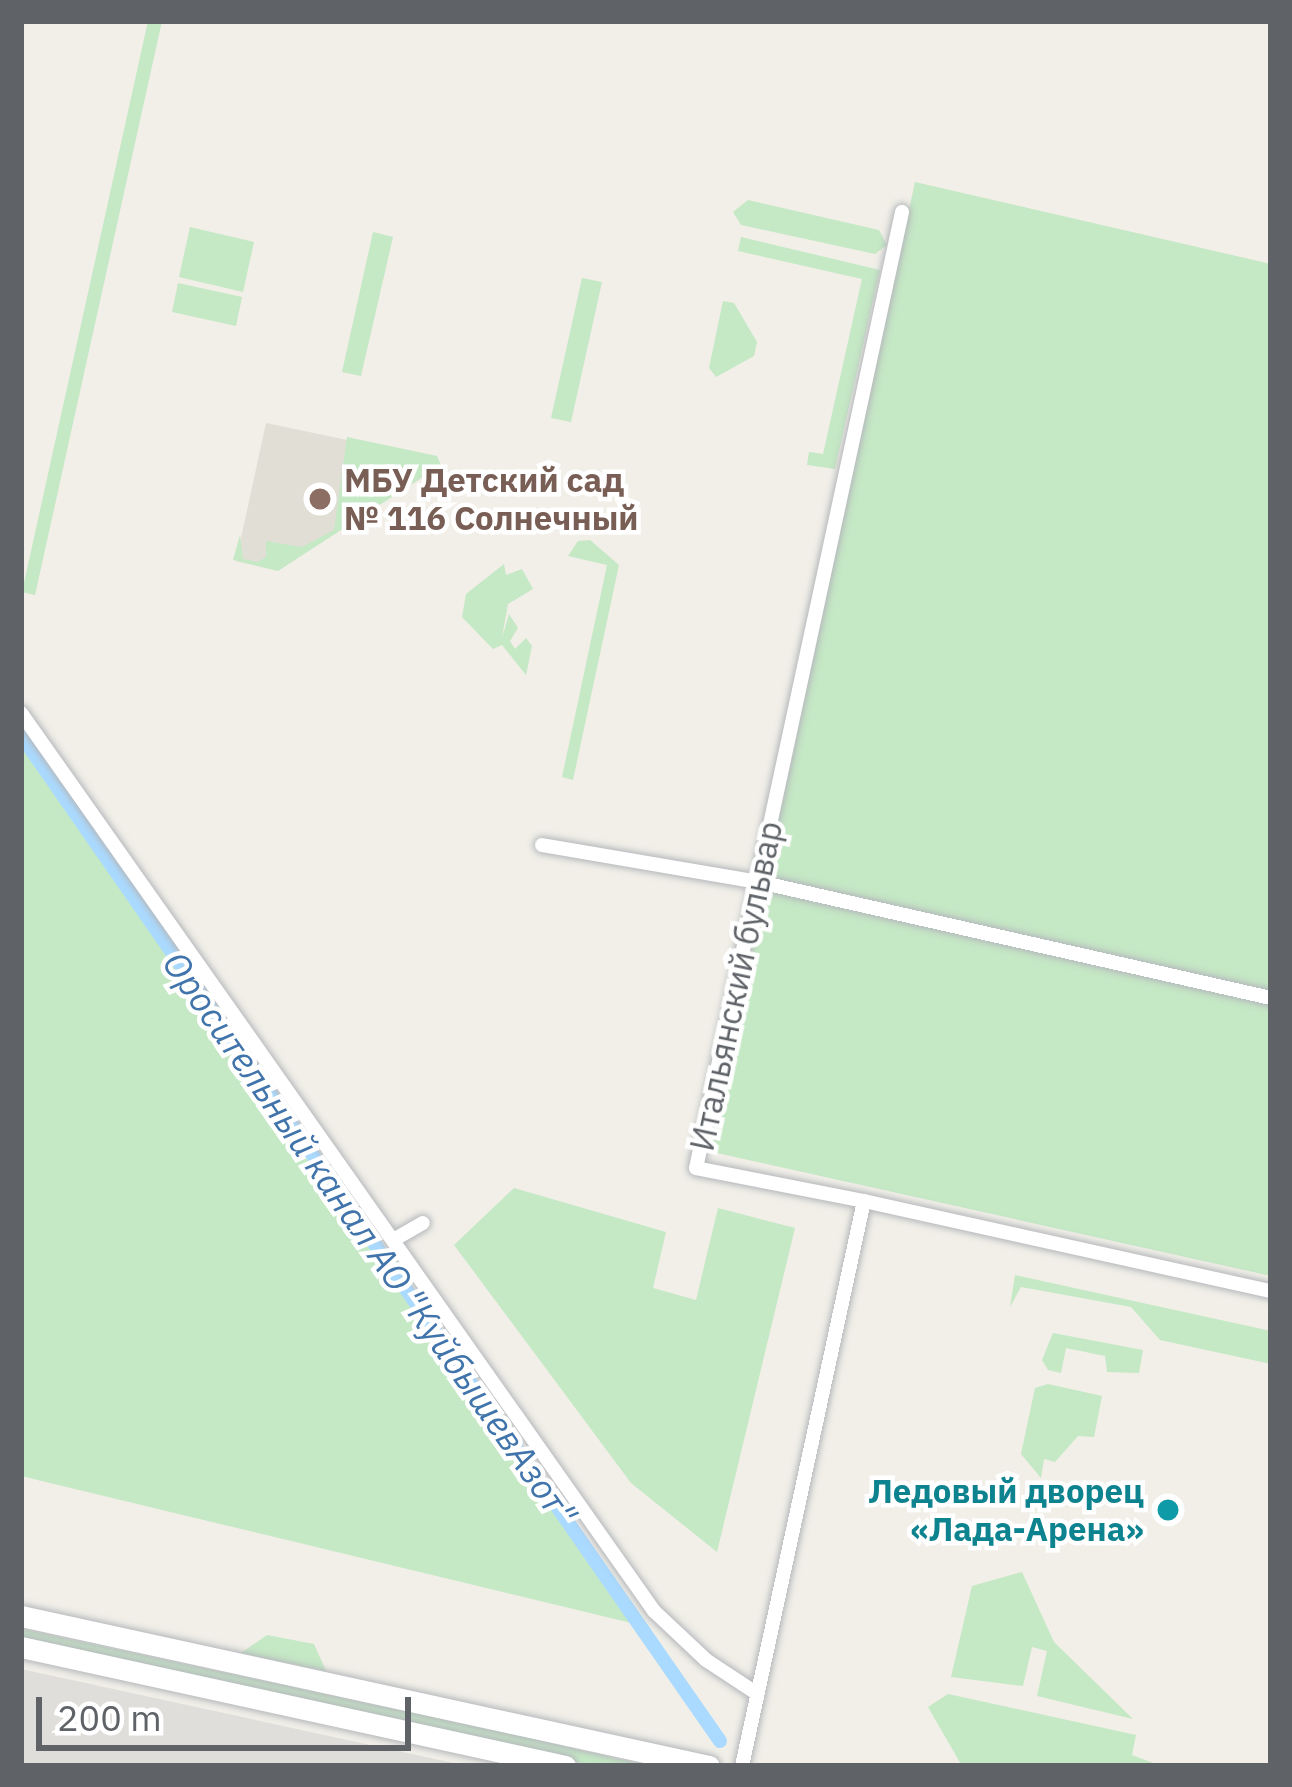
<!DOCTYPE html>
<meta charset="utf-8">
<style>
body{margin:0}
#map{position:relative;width:1292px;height:1787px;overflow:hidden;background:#f1efe8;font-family:"IBM Plex Sans",sans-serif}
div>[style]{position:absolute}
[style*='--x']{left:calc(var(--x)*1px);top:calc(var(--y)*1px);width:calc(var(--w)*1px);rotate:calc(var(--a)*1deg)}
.industrial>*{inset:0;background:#e0deda}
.education>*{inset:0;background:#e1ded6}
.green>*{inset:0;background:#c5e8c5}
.canal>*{height:14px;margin:-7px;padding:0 7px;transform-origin:7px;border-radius:7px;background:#aadaff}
.roads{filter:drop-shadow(0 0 3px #b5b8bc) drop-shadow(0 0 3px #b5b8bc)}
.minor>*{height:14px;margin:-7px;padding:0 7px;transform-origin:7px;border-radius:7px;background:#fff}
.secondary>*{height:21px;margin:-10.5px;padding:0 10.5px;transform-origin:10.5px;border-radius:10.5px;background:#fff}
.dots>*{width:33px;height:33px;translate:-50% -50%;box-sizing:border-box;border:6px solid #fff;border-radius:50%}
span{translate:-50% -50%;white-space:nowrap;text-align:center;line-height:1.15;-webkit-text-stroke:9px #fff;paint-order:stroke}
.education-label{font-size:33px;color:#785e54;font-weight:700}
.left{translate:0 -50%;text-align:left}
.street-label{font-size:33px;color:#5f6368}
.culture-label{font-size:33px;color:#0d838f;font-weight:700}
.right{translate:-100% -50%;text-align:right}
.water-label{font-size:36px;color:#4174aa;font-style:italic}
.frame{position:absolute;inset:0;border:24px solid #5f6368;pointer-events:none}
.scale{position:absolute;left:36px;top:1697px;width:375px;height:54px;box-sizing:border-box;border:6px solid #5f6368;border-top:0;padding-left:15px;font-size:36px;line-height:42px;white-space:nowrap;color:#5f6368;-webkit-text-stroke:9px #fff;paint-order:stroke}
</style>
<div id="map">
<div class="industrial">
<i style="clip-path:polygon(21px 1669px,467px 1766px,21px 1766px)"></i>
</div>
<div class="education">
<i style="clip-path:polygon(266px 423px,433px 458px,430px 473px,272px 569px,236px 561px)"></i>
</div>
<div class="green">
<i style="clip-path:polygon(148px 21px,162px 21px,35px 595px,22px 592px)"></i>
<i style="clip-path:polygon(915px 182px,1271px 264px,1271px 1276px,708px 1151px)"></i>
<i style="clip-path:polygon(748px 200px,879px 230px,887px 245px,875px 254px,741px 225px,733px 212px)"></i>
<i style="clip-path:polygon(190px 227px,254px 242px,243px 292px,179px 277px)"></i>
<i style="clip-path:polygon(373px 232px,393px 237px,361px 376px,342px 372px)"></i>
<i style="clip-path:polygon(741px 237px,880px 270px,835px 469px,807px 465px,809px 452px,823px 454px,862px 279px,738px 251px)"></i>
<i style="clip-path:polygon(582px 278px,602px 282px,571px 422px,551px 418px)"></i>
<i style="clip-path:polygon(178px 283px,242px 297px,236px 326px,172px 312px)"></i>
<i style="clip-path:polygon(723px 301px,734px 303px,757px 342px,754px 356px,716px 377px,709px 368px)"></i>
<i style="clip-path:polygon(347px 437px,437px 456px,441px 465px,278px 571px,233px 560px,240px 535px,243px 559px,257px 562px,266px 557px,266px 541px,302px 547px,334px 530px)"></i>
<i style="clip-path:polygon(590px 540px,619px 565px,573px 780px,562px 777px,607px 565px,568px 556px,578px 541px)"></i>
<i style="clip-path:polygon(504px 564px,506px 575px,522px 569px,533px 589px,508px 604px,502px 638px,509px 614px,518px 628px,510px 641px,515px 649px,526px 638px,532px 646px,526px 675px,502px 645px,493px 649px,462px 617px,466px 594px)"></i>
<i style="clip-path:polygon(21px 747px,648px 1627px,21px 1476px)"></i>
<i style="clip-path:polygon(514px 1188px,666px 1232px,653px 1288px,696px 1300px,718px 1208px,795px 1228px,717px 1552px,631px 1483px,454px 1245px)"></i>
<i style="clip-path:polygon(1015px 1275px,1271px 1331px,1271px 1364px,1160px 1340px,1131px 1307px,1021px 1287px,1010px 1307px)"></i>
<i style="clip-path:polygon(1053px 1333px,1143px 1350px,1139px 1373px,1107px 1372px,1105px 1356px,1066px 1348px,1061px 1373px,1048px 1370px,1042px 1360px)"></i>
<i style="clip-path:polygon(1048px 1384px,1102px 1396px,1094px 1437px,1078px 1436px,1055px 1462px,1044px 1459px,1041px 1478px,1021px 1454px,1035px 1388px)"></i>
<i style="clip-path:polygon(1022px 1572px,1054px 1642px,1133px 1719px,1037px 1696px,1047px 1651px,1032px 1647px,1023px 1686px,951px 1677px,972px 1586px)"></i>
<i style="clip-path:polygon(21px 1629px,529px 1738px,648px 1766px,595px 1766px,21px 1640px)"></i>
<i style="clip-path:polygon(267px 1635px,314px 1644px,326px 1671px,241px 1653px)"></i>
<i style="clip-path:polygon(948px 1694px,1136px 1735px,1132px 1755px,1161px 1766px,962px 1766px,928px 1707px)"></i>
</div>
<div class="canal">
<i style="--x:21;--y:735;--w:1225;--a:55.21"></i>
</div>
<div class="roads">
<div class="minor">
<i style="--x:21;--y:713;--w:1099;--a:54.82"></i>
<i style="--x:654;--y:1611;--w:71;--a:43.3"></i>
<i style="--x:706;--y:1660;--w:60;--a:33.4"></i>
<i style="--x:542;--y:845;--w:220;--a:9.7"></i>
<i style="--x:759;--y:882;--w:525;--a:12.77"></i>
<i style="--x:864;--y:1201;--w:417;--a:12.5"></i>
<i style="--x:395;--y:1239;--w:32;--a:-30"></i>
<i style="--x:742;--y:1766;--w:578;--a:-77.82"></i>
<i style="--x:864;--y:1201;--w:171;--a:-168.9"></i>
<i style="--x:696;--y:1168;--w:978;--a:-77.84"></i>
</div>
<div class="secondary">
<i style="--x:21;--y:1616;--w:704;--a:12.3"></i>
<i style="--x:21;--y:1647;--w:557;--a:12.34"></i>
</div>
</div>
<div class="dots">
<i style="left:320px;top:499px;background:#8d6e63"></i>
<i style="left:1168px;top:1510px;background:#0f9aa8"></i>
</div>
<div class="education-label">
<span class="left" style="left:344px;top:499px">МБУ Детский сад<br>№ 116 Солнечный</span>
</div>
<div class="street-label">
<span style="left:736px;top:986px;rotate:-78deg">Итальянский бульвар</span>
</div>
<div class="culture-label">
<span class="right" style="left:1144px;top:1510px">Ледовый дворец<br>«Лада-Арена»</span>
</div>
<div class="water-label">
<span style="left:370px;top:1238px;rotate:55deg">Оросительный канал АО "КуйбышевАзот"</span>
</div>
<div class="frame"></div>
<div class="scale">200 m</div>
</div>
